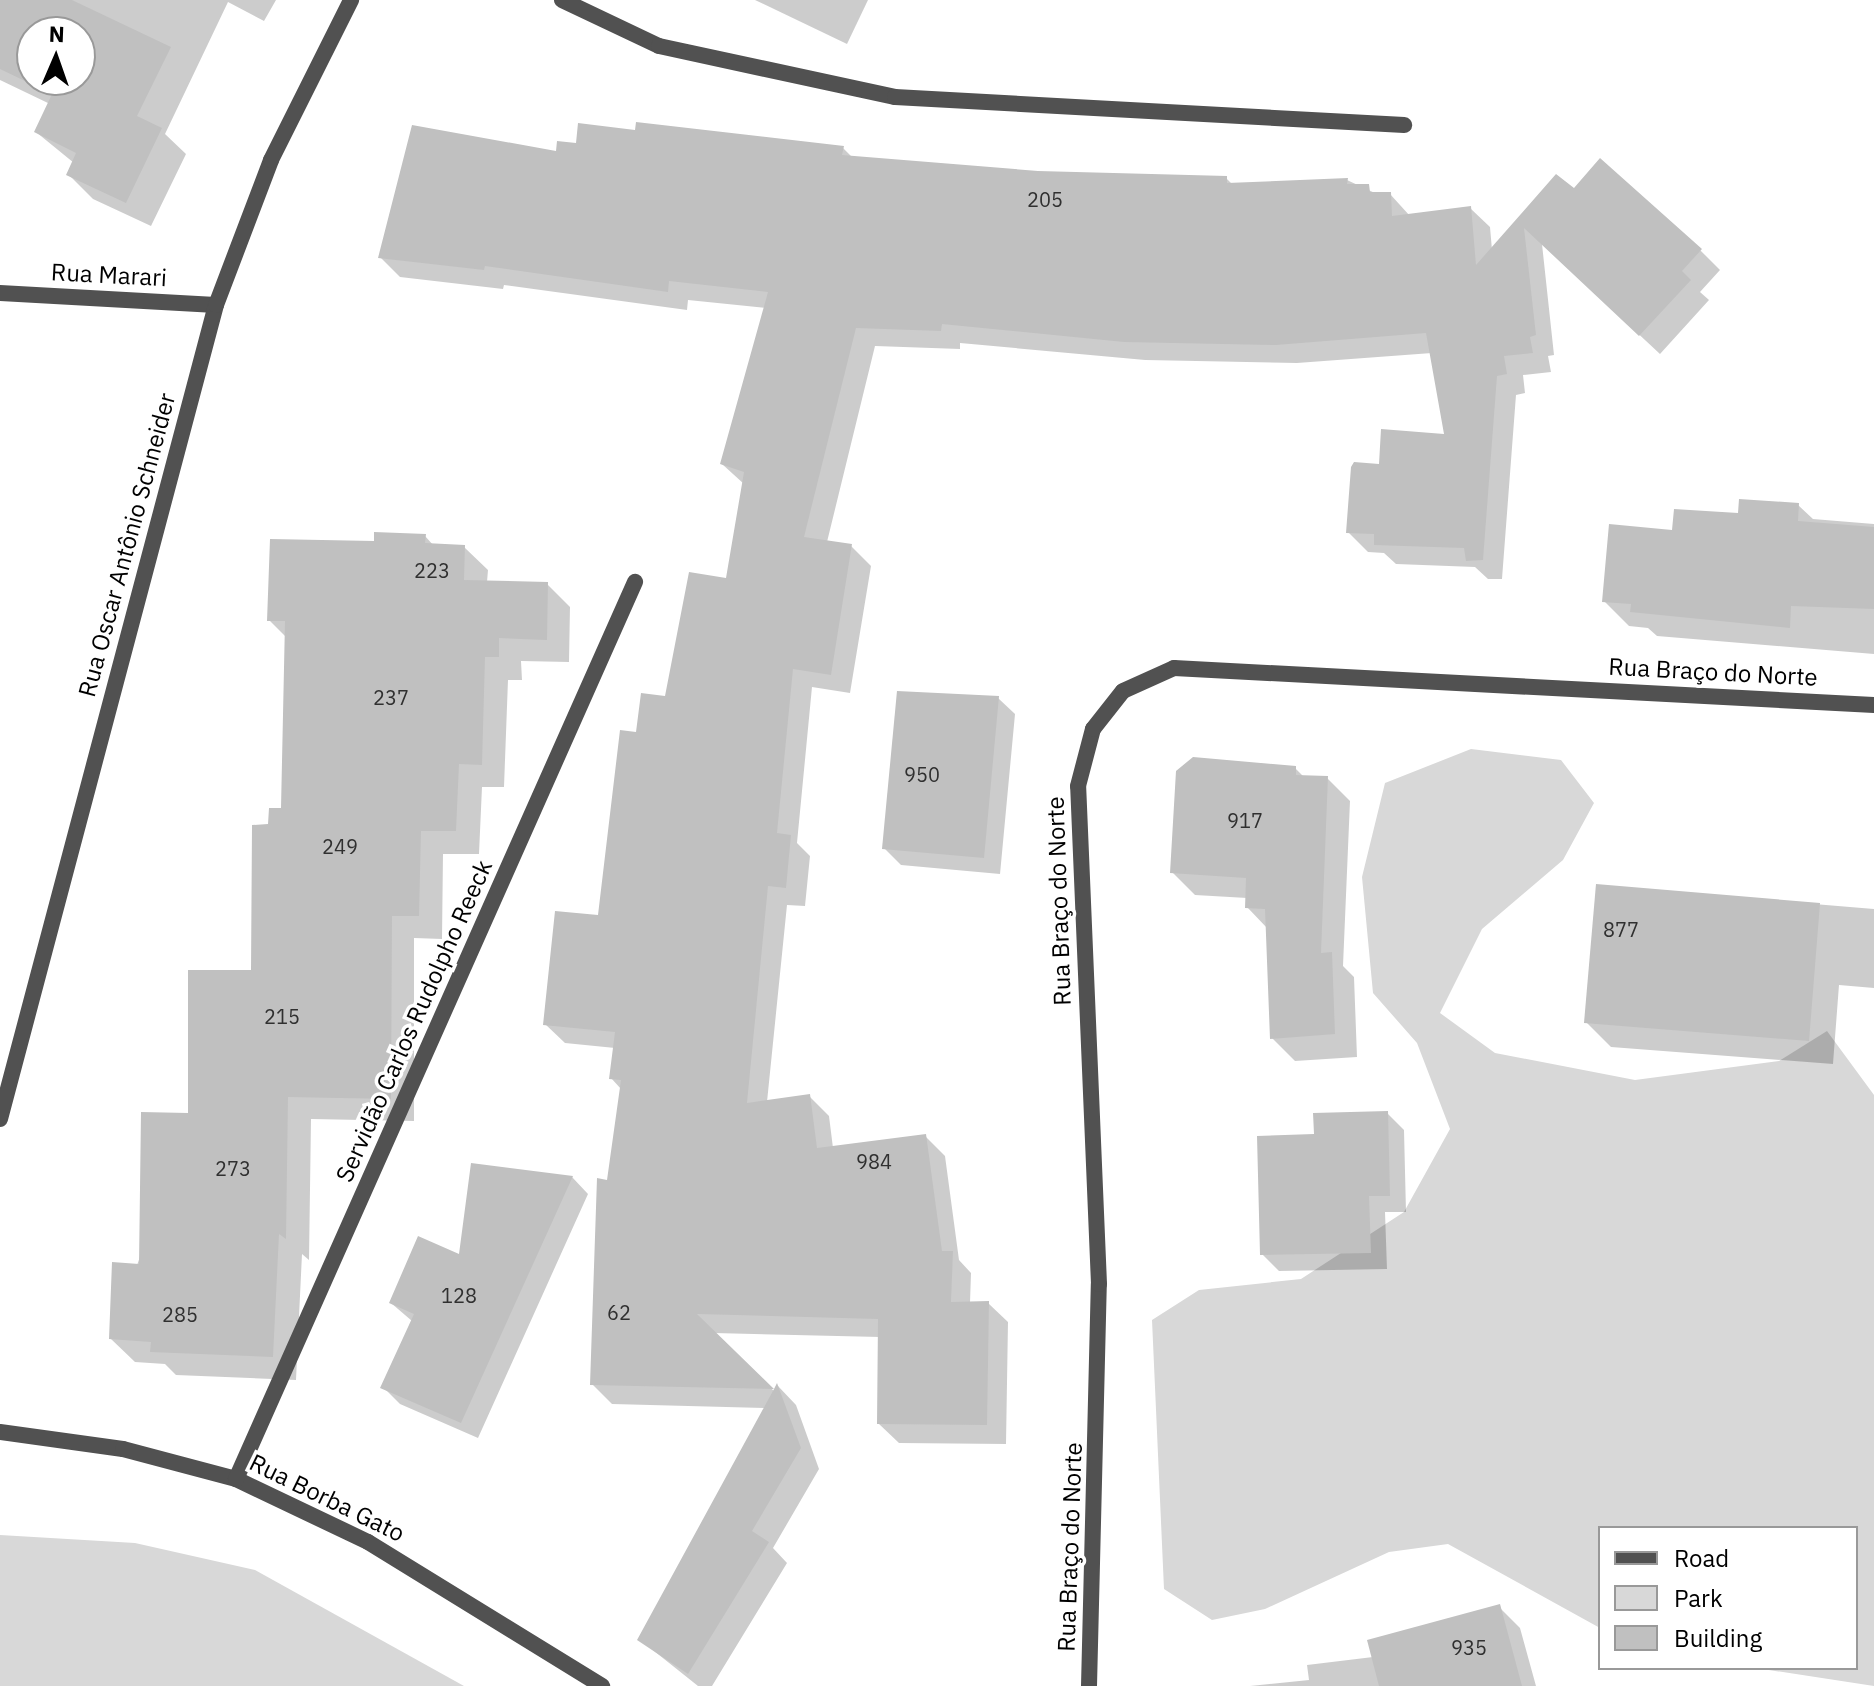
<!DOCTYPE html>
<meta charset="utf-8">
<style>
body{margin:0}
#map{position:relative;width:1874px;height:1686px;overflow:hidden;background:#fff;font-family:"IBM Plex Sans",sans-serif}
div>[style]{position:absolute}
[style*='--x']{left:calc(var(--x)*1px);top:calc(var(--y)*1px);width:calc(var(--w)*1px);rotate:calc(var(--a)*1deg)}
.green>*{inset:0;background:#d8d8d8}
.shadow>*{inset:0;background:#0003}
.building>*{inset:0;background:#c0c0c0}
.minor>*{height:16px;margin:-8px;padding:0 8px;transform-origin:8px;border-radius:8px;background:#515151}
span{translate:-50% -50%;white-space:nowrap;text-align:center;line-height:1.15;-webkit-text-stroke:7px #fff;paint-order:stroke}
.number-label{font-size:20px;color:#303030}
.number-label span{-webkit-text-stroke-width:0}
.street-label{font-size:24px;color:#000}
.legend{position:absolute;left:1598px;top:1526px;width:260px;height:144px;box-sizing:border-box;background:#fff;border:2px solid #999;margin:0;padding:10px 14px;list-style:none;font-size:24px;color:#000}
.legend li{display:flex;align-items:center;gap:16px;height:40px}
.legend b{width:40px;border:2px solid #999}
.north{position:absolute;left:16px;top:16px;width:80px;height:80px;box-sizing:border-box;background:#fff;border:2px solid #999;border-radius:50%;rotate:2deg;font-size:22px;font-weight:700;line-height:32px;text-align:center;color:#000}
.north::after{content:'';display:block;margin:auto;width:28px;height:36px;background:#000;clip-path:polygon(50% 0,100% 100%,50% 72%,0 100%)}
</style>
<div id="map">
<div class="green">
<i style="clip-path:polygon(1471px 749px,1561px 760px,1594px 803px,1563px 860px,1482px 929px,1440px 1013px,1495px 1053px,1635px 1080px,1779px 1061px,1827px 1031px,1874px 1095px,1874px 1686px,1756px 1668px,1856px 1668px,1856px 1528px,1600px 1528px,1600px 1628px,1448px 1544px,1389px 1552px,1265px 1609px,1212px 1620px,1164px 1589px,1152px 1320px,1199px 1290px,1301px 1279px,1404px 1212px,1450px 1129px,1417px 1043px,1373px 993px,1362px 877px,1385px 783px)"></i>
<i style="clip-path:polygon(0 1535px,135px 1543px,255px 1570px,464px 1686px,0 1686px)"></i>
</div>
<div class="shadow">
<i style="clip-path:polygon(evenodd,0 0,276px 0,264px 21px,228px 2px,165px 134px,186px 154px,151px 226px,93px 199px,68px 174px,74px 163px,36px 132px,50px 104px,0 80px,0 0,32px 32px,80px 32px,80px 80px,32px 80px,32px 32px)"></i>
<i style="clip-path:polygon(755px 0,868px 0,847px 44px)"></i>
<i style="clip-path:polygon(843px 148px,853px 158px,1038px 173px,1226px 178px,1232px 184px,1347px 180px,1377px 194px,1390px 194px,1410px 216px,1470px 208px,1490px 227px,1492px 250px,1574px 191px,1700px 250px,1720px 270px,1700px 292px,1709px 300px,1660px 354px,1542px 244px,1554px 355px,1548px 356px,1551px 372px,1523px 375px,1525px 393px,1516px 395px,1502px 579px,1488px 579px,1475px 567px,1396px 564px,1384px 553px,1368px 552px,1348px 532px,1381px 466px,1446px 436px,1432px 353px,1297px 363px,1145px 360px,960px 343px,960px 349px,875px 346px,827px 542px,851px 546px,871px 566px,850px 693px,812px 687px,797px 843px,810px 856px,805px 906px,787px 905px,767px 1102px,809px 1096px,829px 1116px,833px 1148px,925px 1136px,945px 1156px,959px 1260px,971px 1273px,970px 1303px,988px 1303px,1008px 1322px,1006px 1444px,899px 1443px,879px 1424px,880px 1337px,713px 1333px,775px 1392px,778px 1386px,796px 1405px,819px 1469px,773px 1548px,787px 1563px,712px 1686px,698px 1686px,639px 1639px,766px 1408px,612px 1404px,592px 1384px,621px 1089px,611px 1078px,615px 1048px,565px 1043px,545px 1024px,600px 918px,638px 734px,666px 698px,727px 580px,744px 484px,722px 464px,766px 308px,688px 300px,687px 310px,504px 285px,503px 289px,400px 277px,380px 257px,557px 153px)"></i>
<i style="clip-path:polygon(1798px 505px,1813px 519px,1874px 524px,1874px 654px,1657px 636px,1648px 628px,1629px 626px,1605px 602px,1674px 532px)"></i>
<i style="clip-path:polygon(425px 536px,434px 546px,464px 547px,488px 570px,487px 582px,547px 584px,570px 607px,569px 662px,521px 661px,522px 680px,508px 680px,504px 787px,482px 787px,479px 854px,443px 854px,442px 939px,414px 938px,414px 1121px,311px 1119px,309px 1260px,302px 1254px,296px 1380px,176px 1375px,165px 1364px,135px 1362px,111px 1339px,190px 1115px,253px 972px,270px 826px,283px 810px,287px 638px,269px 620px,376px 543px)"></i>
<i style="clip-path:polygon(998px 698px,1015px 714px,1000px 874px,901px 865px,884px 848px)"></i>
<i style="clip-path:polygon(1295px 768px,1304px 777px,1327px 778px,1350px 801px,1343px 966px,1354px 977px,1357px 1057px,1295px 1061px,1272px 1038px,1267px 928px,1247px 907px,1247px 898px,1195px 895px,1172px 872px)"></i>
<i style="clip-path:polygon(1598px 886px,1874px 909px,1874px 988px,1839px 985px,1833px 1064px,1611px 1047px,1586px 1022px)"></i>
<i style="clip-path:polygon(1387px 1113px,1404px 1130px,1406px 1212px,1385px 1212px,1387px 1269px,1279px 1271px,1262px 1254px,1317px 1136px)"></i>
<i style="clip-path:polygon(572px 1177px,588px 1194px,478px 1438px,400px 1404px,383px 1387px,412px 1321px,391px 1303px)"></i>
<i style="clip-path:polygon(1499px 1607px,1520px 1628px,1536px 1686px,1250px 1686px,1309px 1680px,1307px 1665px,1373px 1657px)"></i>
</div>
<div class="building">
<i style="clip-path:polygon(evenodd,0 0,72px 0,171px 47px,137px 116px,162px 128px,126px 203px,66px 175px,76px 153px,34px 132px,52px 94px,0 69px,0 0,32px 32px,80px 32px,80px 80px,32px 80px,32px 32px)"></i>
<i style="clip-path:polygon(636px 122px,844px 146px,842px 155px,1038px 171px,1227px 176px,1227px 183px,1348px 178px,1347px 184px,1369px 184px,1370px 192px,1391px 192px,1392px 216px,1471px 206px,1476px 265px,1556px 174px,1574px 188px,1600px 158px,1702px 249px,1682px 271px,1691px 280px,1639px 336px,1524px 228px,1536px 335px,1530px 337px,1533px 353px,1504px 356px,1507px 374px,1497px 376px,1483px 560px,1466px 561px,1464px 548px,1374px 545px,1374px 534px,1346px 533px,1351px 467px,1354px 462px,1379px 464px,1381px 429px,1444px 434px,1426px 333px,1276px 345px,1124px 342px,942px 324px,941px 331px,856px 328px,804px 537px,852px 544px,831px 675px,793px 669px,777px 833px,791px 835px,786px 888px,768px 886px,747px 1103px,810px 1094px,817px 1148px,926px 1134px,942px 1251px,953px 1251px,951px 1302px,989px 1301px,987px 1425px,877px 1424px,878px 1319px,697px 1314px,774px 1389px,777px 1383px,801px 1448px,752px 1531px,769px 1542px,688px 1674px,637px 1640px,774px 1389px,590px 1385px,597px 1178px,607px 1180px,621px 1080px,609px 1079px,615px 1032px,543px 1025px,555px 911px,598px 915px,620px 730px,636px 732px,641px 693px,665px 696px,689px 572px,726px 578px,744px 472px,720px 464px,768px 292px,669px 281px,668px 292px,485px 266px,484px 270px,378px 258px,412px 125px,556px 151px,557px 141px,576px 143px,578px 123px,635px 130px)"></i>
<i style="clip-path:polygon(1739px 499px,1799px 503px,1798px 521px,1874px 527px,1874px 609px,1791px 606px,1790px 628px,1630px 612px,1631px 604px,1602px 602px,1609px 524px,1672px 530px,1674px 509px,1738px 513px)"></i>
<i style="clip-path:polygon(374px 532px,426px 534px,425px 543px,465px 545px,464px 580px,548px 582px,547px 640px,499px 638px,499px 657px,485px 657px,482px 765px,459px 764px,456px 831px,421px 831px,419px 916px,392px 916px,391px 1099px,288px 1097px,286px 1239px,279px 1234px,273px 1357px,150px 1352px,151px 1342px,109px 1339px,112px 1262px,139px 1264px,141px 1112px,188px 1113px,188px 970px,251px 970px,252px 825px,268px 824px,269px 808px,281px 808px,285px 621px,267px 621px,270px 539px,374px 541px)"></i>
<i style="clip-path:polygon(897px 691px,999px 696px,984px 858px,882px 849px)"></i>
<i style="clip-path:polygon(1193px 757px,1296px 766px,1296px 775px,1328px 776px,1321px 953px,1332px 952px,1335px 1034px,1270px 1039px,1265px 909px,1245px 908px,1246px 878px,1170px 873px,1176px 771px)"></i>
<i style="clip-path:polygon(1596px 884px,1820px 903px,1809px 1041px,1584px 1023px)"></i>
<i style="clip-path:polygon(1388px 1111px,1390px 1196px,1369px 1196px,1371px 1253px,1260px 1255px,1257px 1136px,1314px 1134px,1313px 1113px)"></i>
<i style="clip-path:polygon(471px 1163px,573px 1176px,461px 1423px,380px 1388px,414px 1314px,389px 1303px,418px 1236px,459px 1254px)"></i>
<i style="clip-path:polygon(1500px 1604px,1522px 1686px,1379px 1686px,1367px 1640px)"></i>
</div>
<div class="minor">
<i style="--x:562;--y:0;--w:107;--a:25.4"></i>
<i style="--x:659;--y:46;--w:241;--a:12.2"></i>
<i style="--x:895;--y:97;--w:510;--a:3.15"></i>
<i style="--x:0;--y:293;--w:216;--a:3.2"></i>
<i style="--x:0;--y:1119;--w:842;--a:-75.14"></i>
<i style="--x:216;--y:305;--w:155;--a:-69.2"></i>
<i style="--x:271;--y:160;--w:179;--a:-63.4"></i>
<i style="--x:0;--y:1432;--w:124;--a:7.9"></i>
<i style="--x:123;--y:1449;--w:117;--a:14.9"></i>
<i style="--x:236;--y:1479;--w:146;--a:25.5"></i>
<i style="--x:368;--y:1542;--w:275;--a:31.6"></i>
<i style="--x:236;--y:1479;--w:982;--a:-66.02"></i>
<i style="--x:1089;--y:1686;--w:402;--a:-88.6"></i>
<i style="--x:1099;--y:1284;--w:498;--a:-92.4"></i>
<i style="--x:1078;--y:786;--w:59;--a:-75.3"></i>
<i style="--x:1093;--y:729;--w:48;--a:-51.7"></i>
<i style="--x:1123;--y:691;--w:56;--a:-24.3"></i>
<i style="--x:1174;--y:668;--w:701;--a:3.03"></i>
</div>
<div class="number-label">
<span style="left:1045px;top:199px">205</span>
<span style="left:432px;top:570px">223</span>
<span style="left:391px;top:697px">237</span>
<span style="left:922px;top:774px">950</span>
<span style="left:1245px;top:820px">917</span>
<span style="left:340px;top:846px">249</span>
<span style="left:1621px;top:929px">877</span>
<span style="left:282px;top:1016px">215</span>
<span style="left:874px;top:1161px">984</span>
<span style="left:233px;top:1168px">273</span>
<span style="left:459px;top:1295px">128</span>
<span style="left:619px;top:1312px">62</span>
<span style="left:180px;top:1314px">285</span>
<span style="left:1469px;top:1647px">935</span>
</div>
<div class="street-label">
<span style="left:109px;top:275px;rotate:3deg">Rua Marari</span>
<span style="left:127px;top:545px;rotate:-75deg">Rua Oscar Antônio Schneider</span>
<span style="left:1713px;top:672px;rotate:3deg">Rua Braço do Norte</span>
<span style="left:1059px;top:901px;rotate:-92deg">Rua Braço do Norte</span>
<span style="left:414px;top:1021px;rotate:-66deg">Servidão Carlos Rudolpho Reeck</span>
<span style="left:327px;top:1498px;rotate:26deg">Rua Borba Gato</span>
<span style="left:1070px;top:1547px;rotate:-88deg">Rua Braço do Norte</span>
</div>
<ul class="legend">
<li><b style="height:10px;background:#515151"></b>Road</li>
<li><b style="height:22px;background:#d8d8d8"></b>Park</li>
<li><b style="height:22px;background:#c0c0c0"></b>Building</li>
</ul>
<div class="north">N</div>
</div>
